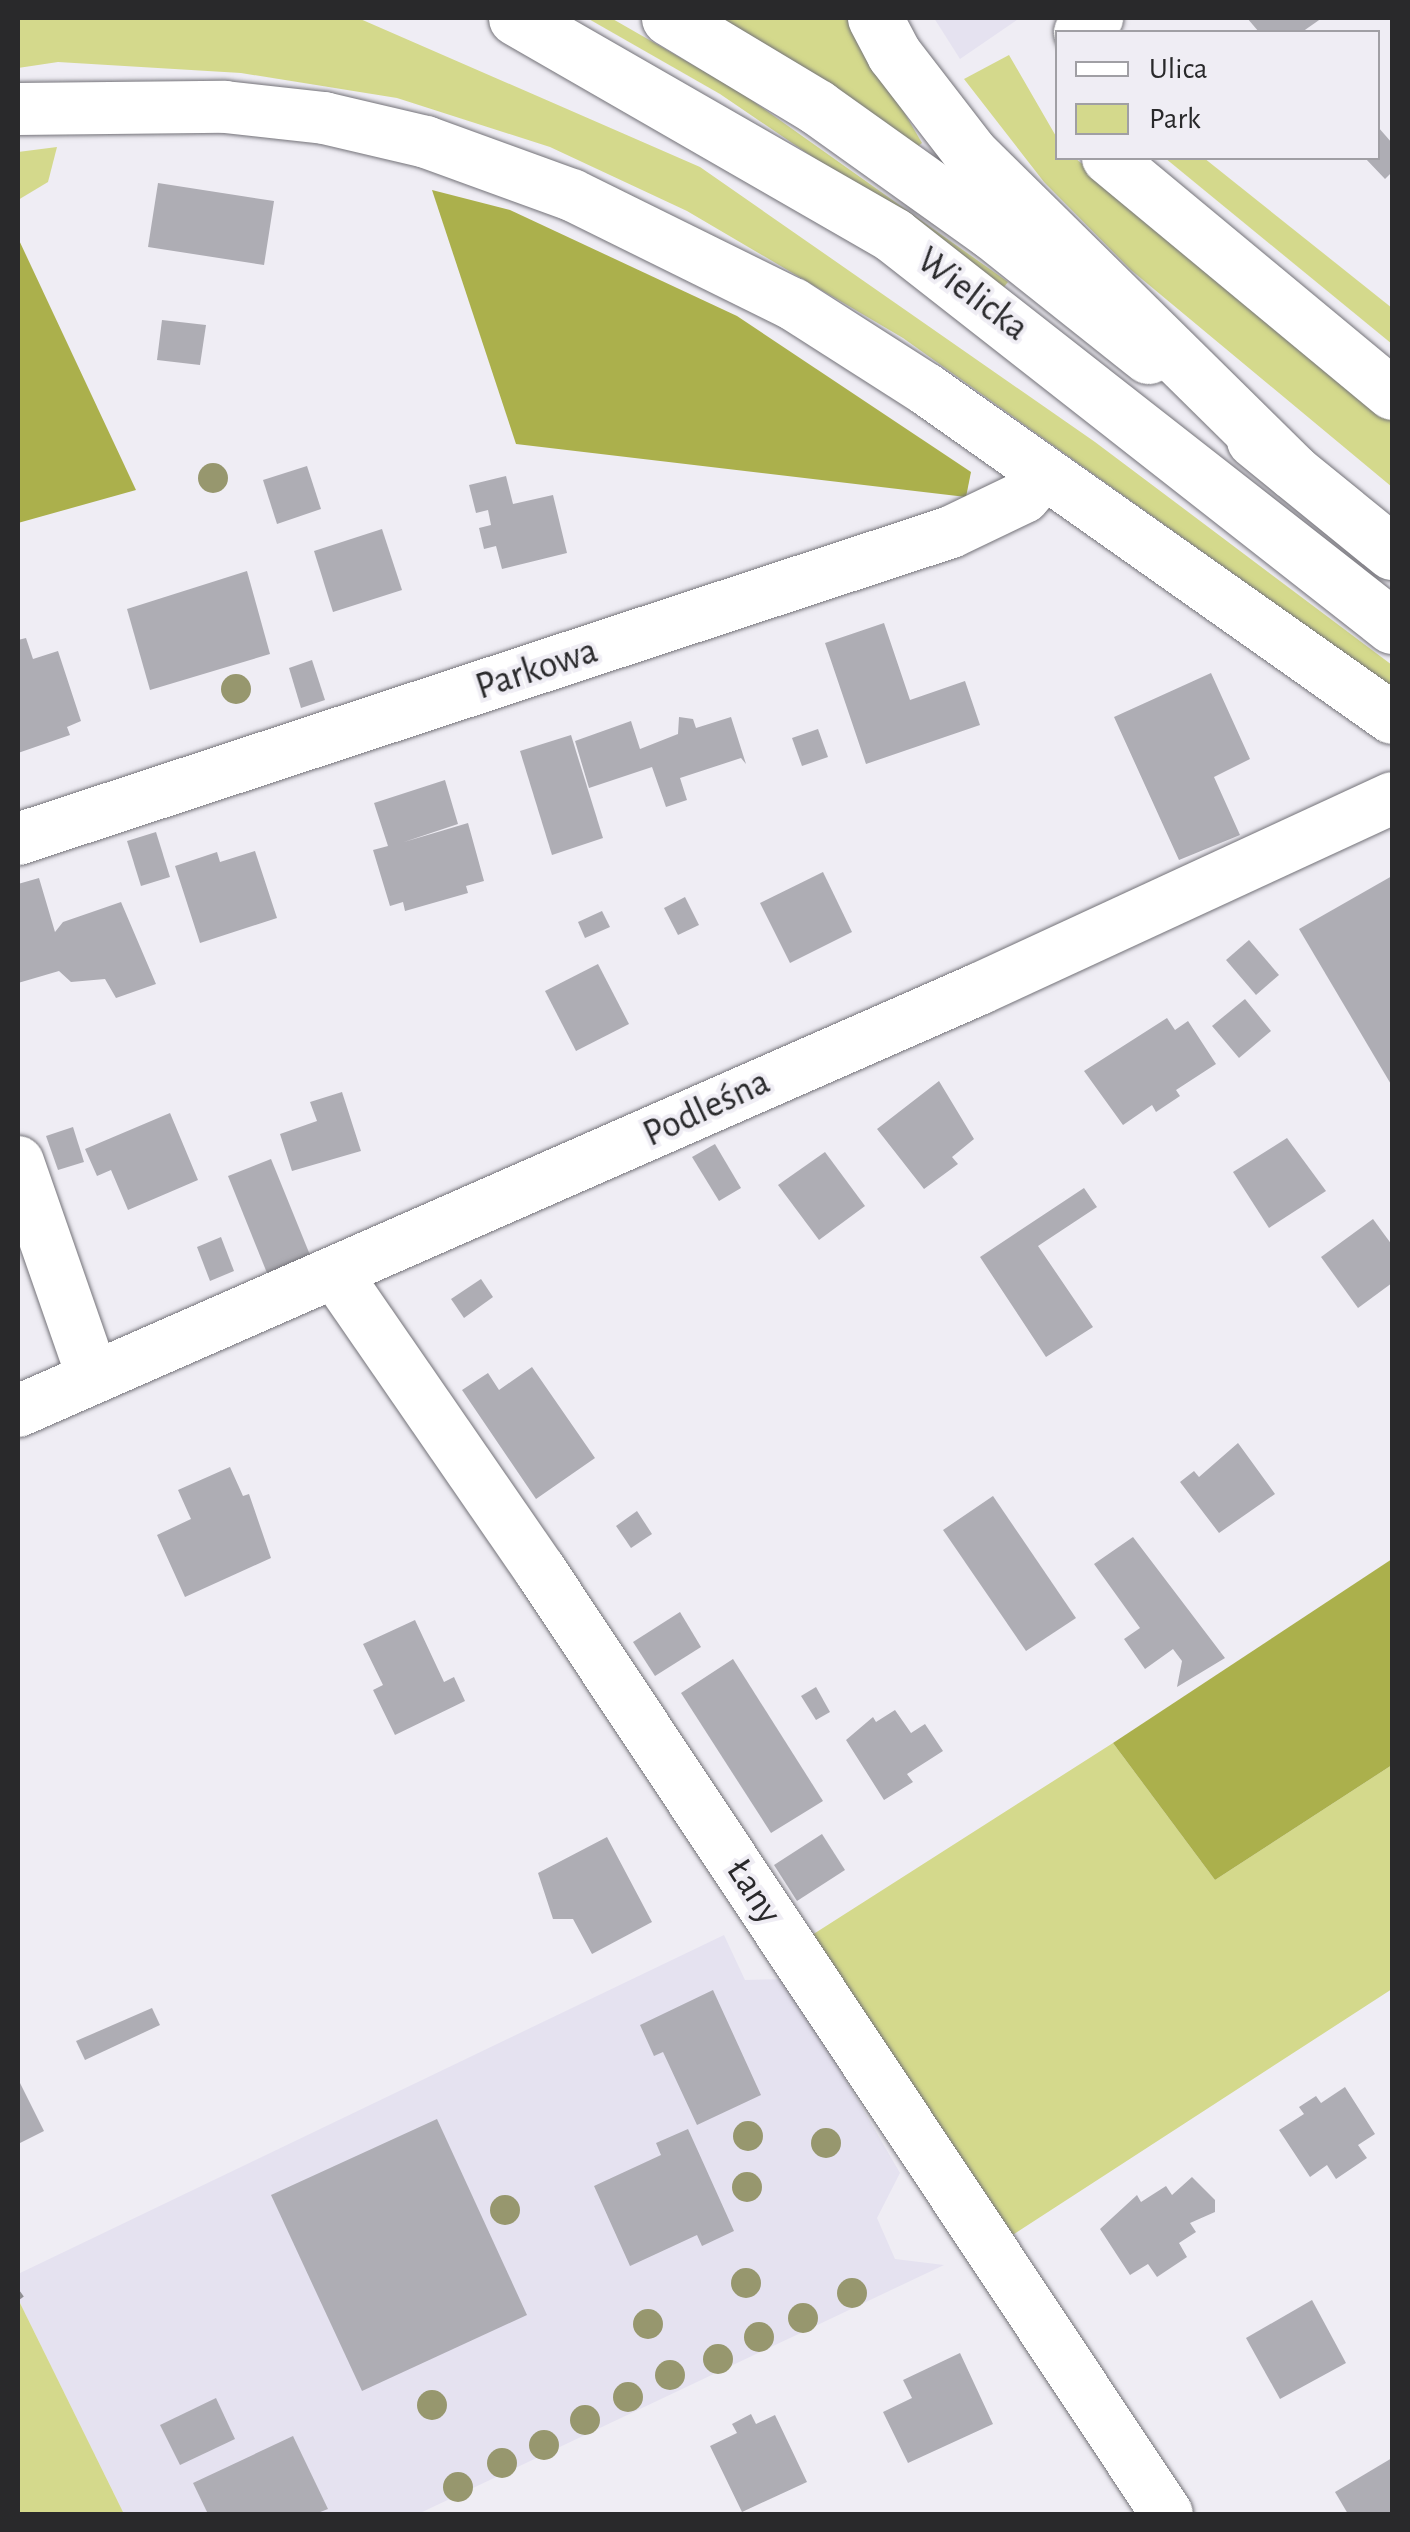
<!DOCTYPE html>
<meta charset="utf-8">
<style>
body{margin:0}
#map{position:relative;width:1410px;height:2532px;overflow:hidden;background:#efedf4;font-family:"Alegreya Sans",sans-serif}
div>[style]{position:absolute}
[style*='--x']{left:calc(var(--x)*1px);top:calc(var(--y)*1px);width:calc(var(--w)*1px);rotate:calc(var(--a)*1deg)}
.built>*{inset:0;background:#e5e2f0}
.green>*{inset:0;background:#d4d98c}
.forest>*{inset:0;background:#abb04c}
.building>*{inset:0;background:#aeadb4}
.path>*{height:6px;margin-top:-3px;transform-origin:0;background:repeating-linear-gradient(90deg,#8f8e92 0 8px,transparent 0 13px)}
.roads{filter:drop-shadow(0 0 2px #737278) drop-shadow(0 0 2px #737278)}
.minor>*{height:52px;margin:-26px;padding:0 26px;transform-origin:26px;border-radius:26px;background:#fff}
.major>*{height:55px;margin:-27.5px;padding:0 27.5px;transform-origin:27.5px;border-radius:27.5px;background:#fff}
.highway>*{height:55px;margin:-27.5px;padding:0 27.5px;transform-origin:27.5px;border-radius:27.5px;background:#fff}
.trees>*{width:30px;height:30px;margin:-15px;border-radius:50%;background:#97976e}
span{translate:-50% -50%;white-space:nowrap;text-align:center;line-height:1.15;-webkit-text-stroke:8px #efedf4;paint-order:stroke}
.street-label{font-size:38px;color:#29292b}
.frame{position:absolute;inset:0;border:20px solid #29292b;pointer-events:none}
.legend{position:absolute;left:1055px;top:30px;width:325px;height:130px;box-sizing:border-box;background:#efedf4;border:2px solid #a09fa4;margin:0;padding:12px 18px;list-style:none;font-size:30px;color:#29292b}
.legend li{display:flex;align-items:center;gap:20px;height:50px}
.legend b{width:50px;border:2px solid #a09fa4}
</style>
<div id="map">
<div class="built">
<i style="clip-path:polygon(934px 18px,1020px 18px,960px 59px)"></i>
<i style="clip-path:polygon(724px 1935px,745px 1980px,787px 1979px,900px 2173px,877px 2218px,895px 2259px,944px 2265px,418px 2514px,124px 2514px,18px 2299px,18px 2274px)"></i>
</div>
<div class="green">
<i style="clip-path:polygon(18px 18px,358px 18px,700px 167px,1095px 442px,1392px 665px,1392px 687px,903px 338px,687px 211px,550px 147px,397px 98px,241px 73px,58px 62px,18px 68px)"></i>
<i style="clip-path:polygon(587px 18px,611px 18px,740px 92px,1008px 282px,1004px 287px,720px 94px)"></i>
<i style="clip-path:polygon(720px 18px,849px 18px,922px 143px,917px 147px)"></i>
<i style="clip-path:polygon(1009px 55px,1057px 138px,1058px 158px,1075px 158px,1392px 417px,1392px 487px,1131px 270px,1044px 182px,964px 79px)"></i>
<i style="clip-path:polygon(57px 147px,48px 182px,18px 200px,18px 152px)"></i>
<i style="clip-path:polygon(1165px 158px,1204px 158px,1392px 308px,1392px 344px)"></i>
<i style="clip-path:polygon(1113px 1743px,1215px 1880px,1392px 1765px,1392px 1989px,1011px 2236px,812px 1935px)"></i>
<i style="clip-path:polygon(18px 2299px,124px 2514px,18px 2514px)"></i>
</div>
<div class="forest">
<i style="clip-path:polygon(432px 190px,510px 210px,737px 316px,971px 472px,966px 497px,516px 444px)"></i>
<i style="clip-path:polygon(18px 238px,136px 490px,18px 523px)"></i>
<i style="clip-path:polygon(1392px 1559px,1392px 1765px,1215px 1880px,1113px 1743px)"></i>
</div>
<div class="building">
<i style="clip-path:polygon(1247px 18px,1322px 18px,1302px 32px,1259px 32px)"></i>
<i style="clip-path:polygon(1378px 127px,1392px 143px,1392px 172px,1385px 179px,1365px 158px,1378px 158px)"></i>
<i style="clip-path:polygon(158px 183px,274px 201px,264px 265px,148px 247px)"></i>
<i style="clip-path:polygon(162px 320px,206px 325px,200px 365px,157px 360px)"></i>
<i style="clip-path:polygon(307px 466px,321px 509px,277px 524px,263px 480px)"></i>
<i style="clip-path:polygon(506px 476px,513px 504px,553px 495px,567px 553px,502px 569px,496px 546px,484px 549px,479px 528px,491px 525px,488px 510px,476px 513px,469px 485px)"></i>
<i style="clip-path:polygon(382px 529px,402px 590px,333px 612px,314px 551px)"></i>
<i style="clip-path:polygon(247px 571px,270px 654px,150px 690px,127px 609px)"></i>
<i style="clip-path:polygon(884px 623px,910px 700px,965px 681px,980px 725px,866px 764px,825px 643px)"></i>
<i style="clip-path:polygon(26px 638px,33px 659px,58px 651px,81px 721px,67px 727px,70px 735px,18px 753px,18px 640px)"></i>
<i style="clip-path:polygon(312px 660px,325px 700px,301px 708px,289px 668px)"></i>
<i style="clip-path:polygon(1211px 673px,1250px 759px,1214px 777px,1240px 835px,1179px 860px,1114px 717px)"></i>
<i style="clip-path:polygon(679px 717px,693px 719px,696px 728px,731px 717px,746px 764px,741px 758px,680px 778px,687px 800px,666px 807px,652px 767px,589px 788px,575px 741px,631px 721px,640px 749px,678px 734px)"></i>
<i style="clip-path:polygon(818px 729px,828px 757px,802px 766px,792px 738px)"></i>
<i style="clip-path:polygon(571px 735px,603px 838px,552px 855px,520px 751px)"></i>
<i style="clip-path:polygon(445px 780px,458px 824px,404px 842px,468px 823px,484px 881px,466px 886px,468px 893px,405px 911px,403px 902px,390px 906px,373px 850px,388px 846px,374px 803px)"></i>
<i style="clip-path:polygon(156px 832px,170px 877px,141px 886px,127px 841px)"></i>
<i style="clip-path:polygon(255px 851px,277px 918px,200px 943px,175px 866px,217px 852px,220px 862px)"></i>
<i style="clip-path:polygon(823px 872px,852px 932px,790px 963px,760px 903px)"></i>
<i style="clip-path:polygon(1392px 876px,1392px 1086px,1299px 929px)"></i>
<i style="clip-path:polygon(39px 878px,55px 932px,63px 922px,121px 902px,156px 984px,116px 998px,105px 979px,71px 982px,59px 971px,18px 983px,18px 884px)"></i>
<i style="clip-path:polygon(685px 897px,699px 925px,678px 935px,664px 908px)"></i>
<i style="clip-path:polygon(602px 911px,610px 927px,585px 938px,578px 922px)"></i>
<i style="clip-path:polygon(1249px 940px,1279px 975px,1256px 995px,1226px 960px)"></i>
<i style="clip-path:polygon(598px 964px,629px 1024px,576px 1051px,545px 991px)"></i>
<i style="clip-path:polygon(1245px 999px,1271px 1031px,1239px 1058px,1212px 1026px)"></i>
<i style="clip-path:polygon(1167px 1018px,1175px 1030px,1188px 1021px,1216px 1064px,1176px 1090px,1180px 1096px,1156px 1112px,1152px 1105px,1123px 1125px,1084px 1071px)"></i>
<i style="clip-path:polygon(939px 1081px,974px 1139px,952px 1157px,958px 1164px,924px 1189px,877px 1129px)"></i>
<i style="clip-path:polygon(342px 1092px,361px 1151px,292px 1171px,280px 1134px,317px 1121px,310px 1102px)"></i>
<i style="clip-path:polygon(170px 1113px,198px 1180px,128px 1210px,111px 1170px,97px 1176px,85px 1149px)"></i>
<i style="clip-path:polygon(73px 1127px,84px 1162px,58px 1170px,46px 1136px)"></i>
<i style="clip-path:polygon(1287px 1138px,1326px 1191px,1269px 1228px,1233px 1172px)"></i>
<i style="clip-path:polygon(715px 1144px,741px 1188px,719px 1201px,692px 1157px)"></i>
<i style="clip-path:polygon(825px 1152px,865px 1206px,819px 1240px,778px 1185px)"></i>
<i style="clip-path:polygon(271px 1159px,310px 1255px,267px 1273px,228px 1176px)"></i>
<i style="clip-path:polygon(1084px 1188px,1097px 1207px,1038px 1246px,1093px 1327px,1046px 1357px,980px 1257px)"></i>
<i style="clip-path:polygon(1373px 1219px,1392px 1245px,1392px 1283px,1358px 1308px,1321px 1257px)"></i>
<i style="clip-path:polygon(221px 1237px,234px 1271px,210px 1281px,197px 1247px)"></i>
<i style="clip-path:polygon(481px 1279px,493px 1297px,464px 1318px,451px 1299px)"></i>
<i style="clip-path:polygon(532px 1367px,595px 1458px,536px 1499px,462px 1390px,488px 1373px,499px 1390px)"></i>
<i style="clip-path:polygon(1238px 1443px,1275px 1494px,1219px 1533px,1180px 1482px,1194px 1471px,1199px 1477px)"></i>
<i style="clip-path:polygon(230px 1467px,243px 1496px,249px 1494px,271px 1558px,185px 1597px,157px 1535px,191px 1519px,178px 1490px)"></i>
<i style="clip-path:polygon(993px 1496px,1076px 1618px,1026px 1651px,943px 1530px)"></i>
<i style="clip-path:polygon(637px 1511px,652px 1534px,631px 1548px,616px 1526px)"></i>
<i style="clip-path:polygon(1133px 1537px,1225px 1658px,1177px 1687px,1182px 1661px,1173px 1649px,1145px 1669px,1124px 1639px,1140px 1628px,1094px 1564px)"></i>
<i style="clip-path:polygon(680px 1612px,701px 1647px,655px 1676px,633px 1642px)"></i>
<i style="clip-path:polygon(415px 1620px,444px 1682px,454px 1677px,465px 1701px,395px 1735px,373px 1690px,383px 1685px,363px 1644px)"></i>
<i style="clip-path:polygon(733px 1659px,823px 1801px,771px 1833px,681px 1693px)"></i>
<i style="clip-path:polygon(816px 1687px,830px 1712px,816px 1720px,801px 1696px)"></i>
<i style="clip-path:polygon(895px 1710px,911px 1733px,925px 1724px,943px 1751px,907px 1774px,913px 1782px,884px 1800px,846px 1740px,873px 1717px,876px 1722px)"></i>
<i style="clip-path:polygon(822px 1834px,845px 1870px,797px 1901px,774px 1865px)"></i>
<i style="clip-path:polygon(607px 1837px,652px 1922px,592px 1954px,573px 1919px,553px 1919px,538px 1873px)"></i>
<i style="clip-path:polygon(713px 1990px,761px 2095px,697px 2125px,663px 2052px,654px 2056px,640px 2025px)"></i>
<i style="clip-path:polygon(152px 2008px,160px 2025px,85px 2060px,76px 2041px)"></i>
<i style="clip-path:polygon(18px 2079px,44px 2131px,18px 2144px)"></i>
<i style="clip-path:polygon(1345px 2087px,1375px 2134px,1358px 2145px,1367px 2158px,1336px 2179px,1327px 2165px,1310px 2177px,1279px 2130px,1304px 2114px,1299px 2107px,1316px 2096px,1321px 2103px)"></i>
<i style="clip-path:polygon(437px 2119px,527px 2315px,362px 2391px,271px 2195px)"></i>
<i style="clip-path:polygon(688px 2129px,734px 2231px,702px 2246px,697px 2235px,630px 2266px,594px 2186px,661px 2155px,656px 2143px)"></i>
<i style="clip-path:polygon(1192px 2177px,1215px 2200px,1215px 2212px,1190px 2223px,1196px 2232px,1179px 2243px,1187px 2257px,1157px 2277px,1148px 2264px,1130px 2275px,1100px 2229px,1137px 2195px,1141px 2202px,1166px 2186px,1172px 2195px)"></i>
<i style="clip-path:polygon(1312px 2300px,1346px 2363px,1280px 2399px,1246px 2338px)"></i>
<i style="clip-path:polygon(960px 2353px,993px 2424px,908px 2463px,883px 2412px,912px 2398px,903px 2380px)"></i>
<i style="clip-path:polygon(216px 2398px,235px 2439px,180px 2465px,160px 2425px)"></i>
<i style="clip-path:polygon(751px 2414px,756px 2424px,775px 2415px,807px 2482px,742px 2512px,710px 2446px,737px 2433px,732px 2424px)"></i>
<i style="clip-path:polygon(293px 2436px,328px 2509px,315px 2514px,208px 2514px,193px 2483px)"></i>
<i style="clip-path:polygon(1392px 2458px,1392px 2514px,1348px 2514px,1335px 2492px)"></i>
</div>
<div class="path">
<i style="--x:18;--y:2297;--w:5;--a:-37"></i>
</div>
<div class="roads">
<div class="minor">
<i style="--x:1080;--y:32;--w:22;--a:-39"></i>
<i style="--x:18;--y:109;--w:207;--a:-0.6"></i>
<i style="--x:225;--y:107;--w:100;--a:6.3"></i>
<i style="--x:324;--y:118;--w:105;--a:13.2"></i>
<i style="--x:426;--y:142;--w:155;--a:20"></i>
<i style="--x:572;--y:195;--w:246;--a:26.3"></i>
<i style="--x:793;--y:304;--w:158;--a:32.6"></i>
<i style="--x:926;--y:389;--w:570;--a:35.22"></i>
<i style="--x:1108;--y:158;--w:369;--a:39.7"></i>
<i style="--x:18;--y:839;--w:982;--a:-18.21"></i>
<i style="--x:951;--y:532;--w:81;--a:-25.6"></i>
<i style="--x:1024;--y:497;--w:29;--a:-49"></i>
<i style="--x:18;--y:1162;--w:228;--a:70.8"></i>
<i style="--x:335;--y:1273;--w:361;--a:55.4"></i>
<i style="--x:540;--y:1570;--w:1133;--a:56.41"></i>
<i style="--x:18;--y:1411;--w:1050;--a:-23.71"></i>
<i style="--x:979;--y:989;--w:455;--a:-24.8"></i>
</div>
<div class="major">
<i style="--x:516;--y:18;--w:435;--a:29.9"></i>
<i style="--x:893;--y:235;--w:634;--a:38.08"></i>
<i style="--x:669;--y:18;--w:173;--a:31"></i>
<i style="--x:817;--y:107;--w:214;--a:35.5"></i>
<i style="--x:991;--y:231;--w:201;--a:38.5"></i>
<i style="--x:1254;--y:440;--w:178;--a:39.1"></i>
</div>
<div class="highway">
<i style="--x:875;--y:18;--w:41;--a:62.2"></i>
<i style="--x:894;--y:54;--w:126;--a:52.4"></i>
<i style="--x:971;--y:154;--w:452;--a:44.6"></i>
</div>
</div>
<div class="trees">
<i style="left:213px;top:478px"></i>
<i style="left:236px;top:689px"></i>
<i style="left:748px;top:2136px"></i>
<i style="left:826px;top:2143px"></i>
<i style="left:747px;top:2187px"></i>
<i style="left:505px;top:2210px"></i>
<i style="left:746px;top:2283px"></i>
<i style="left:852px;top:2293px"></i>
<i style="left:803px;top:2318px"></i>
<i style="left:648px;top:2324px"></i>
<i style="left:759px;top:2337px"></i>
<i style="left:718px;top:2359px"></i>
<i style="left:670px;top:2375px"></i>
<i style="left:628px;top:2397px"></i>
<i style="left:432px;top:2405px"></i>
<i style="left:585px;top:2420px"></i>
<i style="left:544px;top:2445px"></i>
<i style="left:502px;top:2463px"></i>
<i style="left:458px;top:2487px"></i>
</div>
<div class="street-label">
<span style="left:972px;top:295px;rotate:37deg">Wielicka</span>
<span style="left:537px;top:670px;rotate:-18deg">Parkowa</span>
<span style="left:707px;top:1109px;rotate:-25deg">Podleśna</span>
<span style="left:753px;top:1892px;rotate:57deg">Łany</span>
</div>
<div class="frame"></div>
<ul class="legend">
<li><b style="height:12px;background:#fff"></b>Ulica</li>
<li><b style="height:28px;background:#d4d98c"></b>Park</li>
</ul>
</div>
